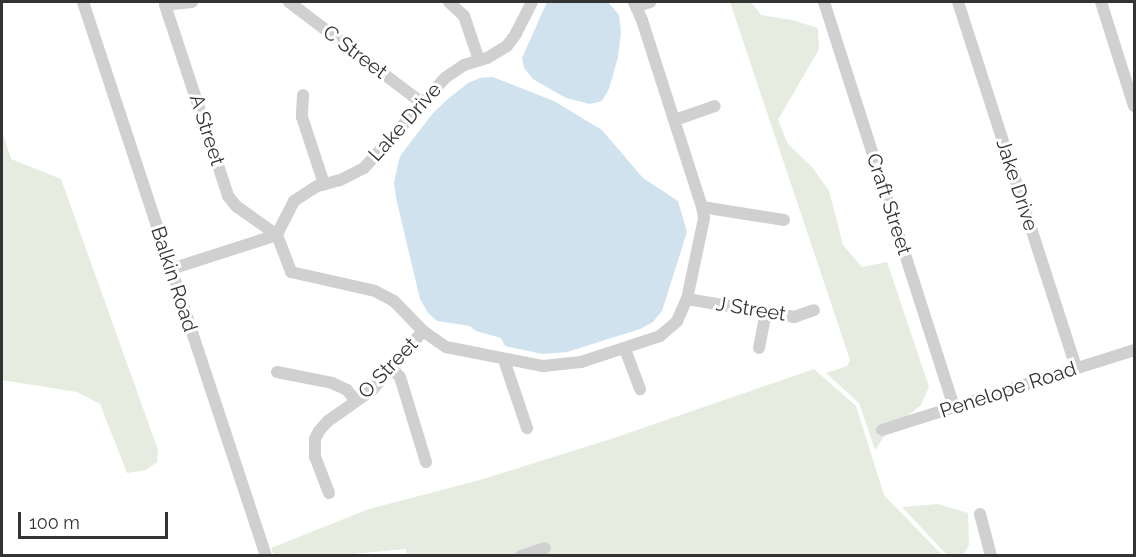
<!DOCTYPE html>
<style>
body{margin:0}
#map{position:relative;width:1136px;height:557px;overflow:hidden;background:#fff;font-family:Raleway,sans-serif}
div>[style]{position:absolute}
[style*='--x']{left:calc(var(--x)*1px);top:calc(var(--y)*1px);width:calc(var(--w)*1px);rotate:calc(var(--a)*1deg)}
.green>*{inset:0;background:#e6ecdf}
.water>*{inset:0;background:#cfe2ee}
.minor>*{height:12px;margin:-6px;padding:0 6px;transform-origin:6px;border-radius:6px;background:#d0d0d0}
span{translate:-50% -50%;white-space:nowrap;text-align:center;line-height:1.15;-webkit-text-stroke:6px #fff;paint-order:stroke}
.street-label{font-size:20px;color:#333}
.frame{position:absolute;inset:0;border:3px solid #333;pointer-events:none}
.scale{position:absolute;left:18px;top:512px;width:150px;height:27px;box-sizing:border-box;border:3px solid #333;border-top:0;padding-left:8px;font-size:18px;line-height:21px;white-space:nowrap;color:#333;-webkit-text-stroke:4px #fff;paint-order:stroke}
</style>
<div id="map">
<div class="green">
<i style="clip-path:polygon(730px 2px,751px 2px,761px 15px,792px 20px,818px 28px,819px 49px,778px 120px,788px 144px,812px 167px,829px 191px,843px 245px,862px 267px,887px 262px,929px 387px,921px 405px,906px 417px,876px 427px,878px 436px,886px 434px,875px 450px,859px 403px,826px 373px,847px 366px,850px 360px)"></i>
<i style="clip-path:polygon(2px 131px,11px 159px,61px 179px,158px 450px,157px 462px,146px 470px,127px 473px,100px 404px,77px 392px,2px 380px)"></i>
<i style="clip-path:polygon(814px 369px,856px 406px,884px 495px,942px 555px,407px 556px,406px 549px,342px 555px,274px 556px,271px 548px,369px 509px,480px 480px,611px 439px)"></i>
<i style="clip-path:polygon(938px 504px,968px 513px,969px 545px,963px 555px,947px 555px,902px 507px)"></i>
</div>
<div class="water">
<i style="clip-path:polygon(547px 2px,608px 2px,619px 15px,621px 32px,618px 57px,609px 89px,602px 101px,590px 104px,566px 98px,533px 79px,524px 68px,522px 58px)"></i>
<i style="clip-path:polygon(493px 77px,554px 101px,602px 130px,643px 178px,678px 201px,687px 232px,662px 311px,653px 322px,640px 329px,567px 352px,543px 354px,505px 346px,501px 338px,476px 331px,470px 326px,437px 321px,428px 313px,420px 299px,396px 198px,394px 182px,400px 156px,433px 113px,448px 99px,468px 83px,480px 78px)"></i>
</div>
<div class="minor">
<i style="--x:83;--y:2;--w:583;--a:71.72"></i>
<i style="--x:192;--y:2;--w:27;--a:174"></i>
<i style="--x:165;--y:5;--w:201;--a:71.7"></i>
<i style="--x:228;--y:196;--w:13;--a:51"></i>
<i style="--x:236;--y:206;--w:50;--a:35.3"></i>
<i style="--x:289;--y:2;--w:167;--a:37.2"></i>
<i style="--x:449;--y:2;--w:21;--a:43"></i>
<i style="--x:464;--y:16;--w:46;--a:71.2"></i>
<i style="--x:532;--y:2;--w:36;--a:117"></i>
<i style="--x:516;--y:34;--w:15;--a:127"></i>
<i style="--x:507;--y:46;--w:23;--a:149"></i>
<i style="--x:487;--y:58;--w:24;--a:163"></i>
<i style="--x:464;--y:65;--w:23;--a:146"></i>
<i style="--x:445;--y:78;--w:121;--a:132"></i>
<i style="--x:364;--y:168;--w:27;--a:153"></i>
<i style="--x:340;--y:180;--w:24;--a:165"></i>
<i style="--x:317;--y:186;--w:27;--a:147"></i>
<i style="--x:294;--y:201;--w:38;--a:117"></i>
<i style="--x:277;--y:235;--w:40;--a:69"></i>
<i style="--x:291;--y:272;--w:86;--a:12.7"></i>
<i style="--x:375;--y:291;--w:21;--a:28"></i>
<i style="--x:394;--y:301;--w:42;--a:46"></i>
<i style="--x:423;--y:331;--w:28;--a:35"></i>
<i style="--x:446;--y:347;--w:99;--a:11.1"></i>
<i style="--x:543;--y:366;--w:38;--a:-6"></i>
<i style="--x:581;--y:362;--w:83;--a:-18.2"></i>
<i style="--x:660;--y:336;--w:23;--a:-41"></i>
<i style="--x:677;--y:321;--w:24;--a:-66"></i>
<i style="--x:687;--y:299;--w:83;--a:-78.1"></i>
<i style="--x:704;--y:218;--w:11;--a:-100"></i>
<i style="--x:702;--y:207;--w:196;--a:-107.8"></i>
<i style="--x:642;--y:20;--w:20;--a:-114"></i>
<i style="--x:824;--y:2;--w:425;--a:72.2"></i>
<i style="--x:958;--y:2;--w:385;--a:72.1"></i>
<i style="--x:1101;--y:2;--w:109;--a:72.4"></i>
<i style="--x:637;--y:6;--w:14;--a:-17"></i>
<i style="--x:303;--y:95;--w:22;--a:93"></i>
<i style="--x:302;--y:117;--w:71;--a:71.8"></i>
<i style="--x:675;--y:120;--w:42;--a:-19.3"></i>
<i style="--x:702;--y:207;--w:83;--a:9"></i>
<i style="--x:171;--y:269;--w:111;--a:-17.8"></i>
<i style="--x:687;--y:299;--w:109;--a:9.5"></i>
<i style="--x:794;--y:317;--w:21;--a:-19"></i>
<i style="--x:759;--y:348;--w:36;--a:-79"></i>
<i style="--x:625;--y:349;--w:43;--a:69.4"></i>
<i style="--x:504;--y:360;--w:72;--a:71.3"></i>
<i style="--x:391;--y:367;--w:13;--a:48"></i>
<i style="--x:400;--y:377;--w:89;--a:73"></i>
<i style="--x:277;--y:372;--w:56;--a:11.3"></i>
<i style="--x:332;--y:383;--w:17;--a:25"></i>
<i style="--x:347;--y:390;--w:14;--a:51"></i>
<i style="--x:882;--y:430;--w:264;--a:-17.6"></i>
<i style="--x:329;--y:493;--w:39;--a:-111"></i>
<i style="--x:315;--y:457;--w:18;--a:-90"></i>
<i style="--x:315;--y:439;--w:9;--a:-63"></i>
<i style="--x:319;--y:431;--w:13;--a:-48"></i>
<i style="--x:328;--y:421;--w:54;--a:-35.2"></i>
<i style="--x:372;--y:390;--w:78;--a:-49.2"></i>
<i style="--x:980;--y:514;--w:43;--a:75.3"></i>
<i style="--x:521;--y:556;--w:25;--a:-18"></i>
</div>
<div class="street-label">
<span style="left:355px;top:52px;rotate:37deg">C Street</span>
<span style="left:405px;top:122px;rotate:-48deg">Lake Drive</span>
<span style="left:207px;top:130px;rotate:72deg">A Street</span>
<span style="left:1017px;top:185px;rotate:72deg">Jake Drive</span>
<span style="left:889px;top:204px;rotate:72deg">Craft Street</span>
<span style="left:174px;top:279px;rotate:72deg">Balkin Road</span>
<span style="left:751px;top:309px;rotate:9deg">J Street</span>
<span style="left:388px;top:368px;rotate:-46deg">O Street</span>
<span style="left:1008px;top:390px;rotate:-18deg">Penelope Road</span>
</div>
<div class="frame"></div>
<div class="scale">100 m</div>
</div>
